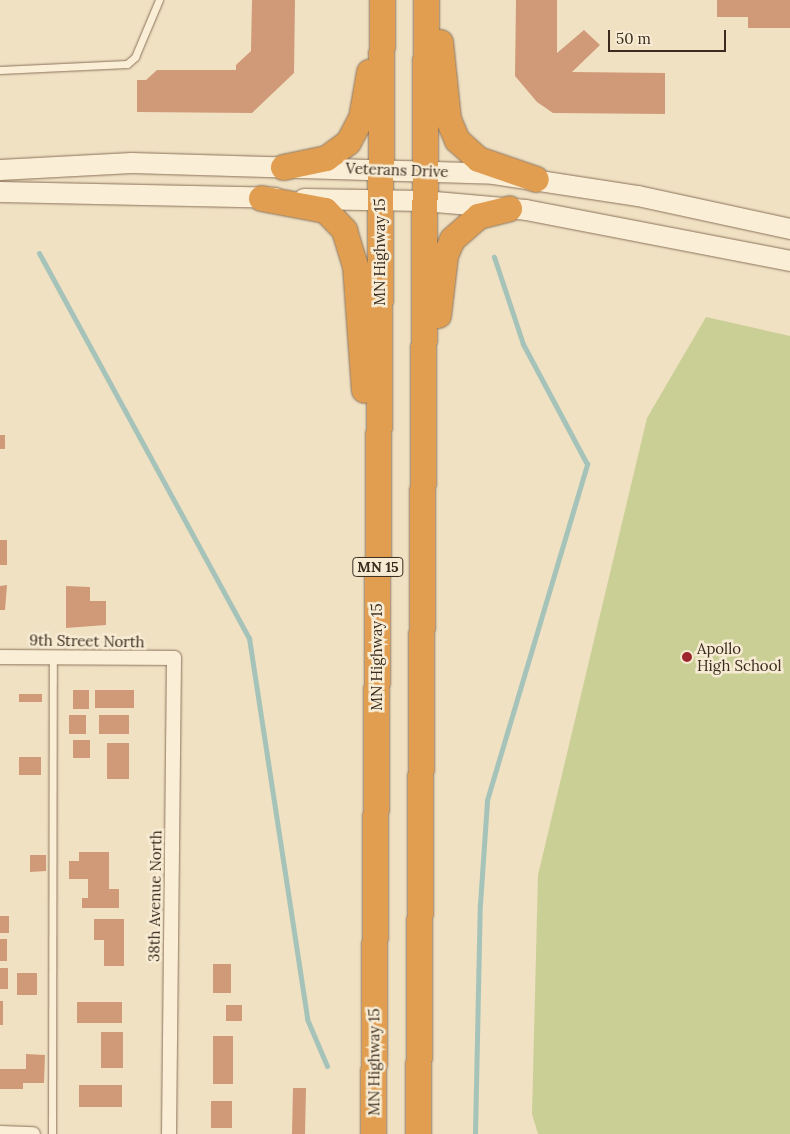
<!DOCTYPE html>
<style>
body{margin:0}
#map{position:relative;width:790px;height:1134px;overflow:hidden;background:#f0e1c3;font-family:Lora,serif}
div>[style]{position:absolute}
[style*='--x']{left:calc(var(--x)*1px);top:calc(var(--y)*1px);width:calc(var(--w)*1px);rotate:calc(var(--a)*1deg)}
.green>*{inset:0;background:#cacf96}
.stream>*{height:5px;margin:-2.5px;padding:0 2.5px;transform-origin:2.5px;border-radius:2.5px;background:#a5c3b9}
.building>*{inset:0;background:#d09977}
.roads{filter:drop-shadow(0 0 1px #8b7259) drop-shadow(0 0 1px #8b7259)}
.lane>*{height:7px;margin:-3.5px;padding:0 3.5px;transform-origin:3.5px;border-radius:3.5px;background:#faeed7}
.street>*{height:14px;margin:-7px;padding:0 7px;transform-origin:7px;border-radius:7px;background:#faeed7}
.secondary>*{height:20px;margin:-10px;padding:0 10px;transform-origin:10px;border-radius:10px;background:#faeed7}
.highway>*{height:25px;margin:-12.5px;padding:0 12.5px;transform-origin:12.5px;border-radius:12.5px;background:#e29e50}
.dots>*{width:14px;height:14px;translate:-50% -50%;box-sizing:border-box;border:2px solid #f7ebd3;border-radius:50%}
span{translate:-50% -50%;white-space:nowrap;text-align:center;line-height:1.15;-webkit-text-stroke:5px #f7ebd3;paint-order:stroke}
.shield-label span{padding:1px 4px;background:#f7ebd3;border:1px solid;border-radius:4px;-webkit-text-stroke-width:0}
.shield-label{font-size:14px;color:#3a2b1e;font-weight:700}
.street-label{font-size:15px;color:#3a2b1e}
.poi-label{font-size:15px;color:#3a2b1e}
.left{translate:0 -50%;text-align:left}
.scale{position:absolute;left:608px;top:30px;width:118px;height:22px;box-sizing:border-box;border:2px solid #3a2b1e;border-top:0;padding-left:6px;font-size:15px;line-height:18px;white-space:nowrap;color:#3a2b1e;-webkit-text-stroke:4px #f7ebd3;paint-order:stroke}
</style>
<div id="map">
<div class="green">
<i style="clip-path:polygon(706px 317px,790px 336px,790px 1134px,538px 1134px,532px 1114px,538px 875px,647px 418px)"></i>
</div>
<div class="stream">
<i style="--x:39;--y:253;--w:439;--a:61.4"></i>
<i style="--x:249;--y:638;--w:385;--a:81.3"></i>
<i style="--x:307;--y:1019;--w:51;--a:66.9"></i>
<i style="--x:475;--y:1134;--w:230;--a:-88.8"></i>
<i style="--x:480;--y:904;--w:104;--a:-86.1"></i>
<i style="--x:487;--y:800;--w:351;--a:-73.4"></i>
<i style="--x:587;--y:464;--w:136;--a:-118.1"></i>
<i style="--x:523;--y:344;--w:92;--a:-108.4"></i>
</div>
<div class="building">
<i style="clip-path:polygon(252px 0,295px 0,294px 73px,252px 113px,137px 112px,137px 80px,146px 80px,157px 70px,236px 70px,236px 65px,251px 51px)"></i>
<i style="clip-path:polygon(516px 0,557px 0,557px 53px,584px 30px,600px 45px,572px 72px,665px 73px,665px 114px,553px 113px,537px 102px,515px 76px)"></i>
<i style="clip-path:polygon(717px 0,790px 0,790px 28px,748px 28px,748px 17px,717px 17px)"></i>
<i style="clip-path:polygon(0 435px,5px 435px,5px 449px,0 449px)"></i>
<i style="clip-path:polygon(0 540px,7px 540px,7px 565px,0 565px)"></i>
<i style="clip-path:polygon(7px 585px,5px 610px,0 610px,0 586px)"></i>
<i style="clip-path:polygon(66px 586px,90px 587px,90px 601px,106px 601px,106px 625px,66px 628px)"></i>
<i style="clip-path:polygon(73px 690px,89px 690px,89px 709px,73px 709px)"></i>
<i style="clip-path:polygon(95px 690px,134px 690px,134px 708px,95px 708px)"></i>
<i style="clip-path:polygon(19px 694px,42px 694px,42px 702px,19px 702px)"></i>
<i style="clip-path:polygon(69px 715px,86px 715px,86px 734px,69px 734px)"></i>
<i style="clip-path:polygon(99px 715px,129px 715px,129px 734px,99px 734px)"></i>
<i style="clip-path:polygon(73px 740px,90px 740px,90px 758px,73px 758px)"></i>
<i style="clip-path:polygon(107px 743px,129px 743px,129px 779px,107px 779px)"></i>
<i style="clip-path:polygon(19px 757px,41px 757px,41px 775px,19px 775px)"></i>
<i style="clip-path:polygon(79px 852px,109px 852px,109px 889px,119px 889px,119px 908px,82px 908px,82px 898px,88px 898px,88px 879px,69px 879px,69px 861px,79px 861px)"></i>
<i style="clip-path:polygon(30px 855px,46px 855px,46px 871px,30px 872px)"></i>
<i style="clip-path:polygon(0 916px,9px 916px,9px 933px,0 933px)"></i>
<i style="clip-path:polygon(94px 919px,124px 919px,124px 966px,104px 966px,104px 940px,94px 940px)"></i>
<i style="clip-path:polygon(0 939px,7px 939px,7px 961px,0 961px)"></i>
<i style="clip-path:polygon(213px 964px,231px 964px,231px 993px,213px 993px)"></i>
<i style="clip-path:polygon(0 968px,8px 968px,8px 989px,0 989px)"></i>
<i style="clip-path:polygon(17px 973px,37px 973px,37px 995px,17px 995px)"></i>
<i style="clip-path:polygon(0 1001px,3px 1001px,3px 1025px,0 1025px)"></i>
<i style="clip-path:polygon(77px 1002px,122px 1002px,122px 1023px,77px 1023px)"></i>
<i style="clip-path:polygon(226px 1005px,242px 1005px,242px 1021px,226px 1021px)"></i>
<i style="clip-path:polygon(101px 1032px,123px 1032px,123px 1068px,101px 1068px)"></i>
<i style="clip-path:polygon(213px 1036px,233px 1036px,233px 1084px,213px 1084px)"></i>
<i style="clip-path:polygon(26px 1054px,45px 1055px,44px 1083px,23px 1083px,23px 1089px,0 1089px,0 1069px,26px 1069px)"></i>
<i style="clip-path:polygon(79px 1085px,122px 1085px,122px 1107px,79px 1107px)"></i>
<i style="clip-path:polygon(293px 1088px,306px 1088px,305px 1134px,292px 1134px)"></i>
<i style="clip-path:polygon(211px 1101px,232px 1101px,232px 1128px,211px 1128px)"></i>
</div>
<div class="roads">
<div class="lane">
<i style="--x:0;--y:70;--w:127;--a:-2.7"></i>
<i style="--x:127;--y:64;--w:11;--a:-41"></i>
<i style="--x:135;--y:57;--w:62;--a:-67.2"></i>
<i style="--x:52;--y:1134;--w:477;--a:-89.9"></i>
</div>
<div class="street">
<i style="--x:0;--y:657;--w:174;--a:0.3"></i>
<i style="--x:174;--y:658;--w:476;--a:90.6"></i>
<i style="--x:0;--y:1133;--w:33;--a:2"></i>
</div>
<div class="secondary">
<i style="--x:0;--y:170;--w:132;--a:-3"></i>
<i style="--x:132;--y:163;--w:362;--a:1.7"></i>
<i style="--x:494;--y:174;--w:146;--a:8.7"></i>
<i style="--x:638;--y:196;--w:156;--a:12.2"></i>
<i style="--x:0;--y:192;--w:275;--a:1.2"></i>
<i style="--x:304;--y:199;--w:120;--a:1"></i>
<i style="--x:424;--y:201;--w:102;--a:5"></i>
<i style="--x:526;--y:210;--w:269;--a:10.9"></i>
</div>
<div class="highway">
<i style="--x:440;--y:42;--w:77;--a:84.1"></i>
<i style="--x:448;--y:119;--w:23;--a:67"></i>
<i style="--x:457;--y:140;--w:28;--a:42"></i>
<i style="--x:478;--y:159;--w:61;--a:19"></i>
<i style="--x:283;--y:167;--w:44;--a:-11.8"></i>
<i style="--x:326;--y:158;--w:27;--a:-36"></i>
<i style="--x:348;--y:142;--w:27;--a:-62"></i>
<i style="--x:361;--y:118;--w:47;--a:-80.1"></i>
<i style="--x:261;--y:198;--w:65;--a:10.6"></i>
<i style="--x:325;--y:210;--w:28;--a:46"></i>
<i style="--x:344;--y:230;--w:37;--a:73"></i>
<i style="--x:355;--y:265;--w:125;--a:85.9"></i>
<i style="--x:438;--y:315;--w:60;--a:-83.3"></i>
<i style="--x:445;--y:255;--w:17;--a:-66"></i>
<i style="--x:452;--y:239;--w:35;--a:-41"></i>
<i style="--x:478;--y:216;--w:32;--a:-14"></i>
<i style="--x:373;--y:1134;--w:1134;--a:-89.55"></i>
<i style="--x:418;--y:1134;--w:1134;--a:-89.6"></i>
</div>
</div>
<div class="dots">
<i style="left:687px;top:657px;background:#9c262b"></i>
</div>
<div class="shield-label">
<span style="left:378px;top:567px">MN 15</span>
</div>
<div class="street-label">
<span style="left:397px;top:170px;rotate:2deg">Veterans Drive</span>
<span style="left:380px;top:252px;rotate:-90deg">MN Highway 15</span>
<span style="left:87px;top:641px;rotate:1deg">9th Street North</span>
<span style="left:377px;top:657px;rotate:-90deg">MN Highway 15</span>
<span style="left:155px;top:896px;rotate:-89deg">38th Avenue North</span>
<span style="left:374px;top:1062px;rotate:-90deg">MN Highway 15</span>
</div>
<div class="poi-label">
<span class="left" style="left:697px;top:657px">Apollo<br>High School</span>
</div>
<div class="scale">50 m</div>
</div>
